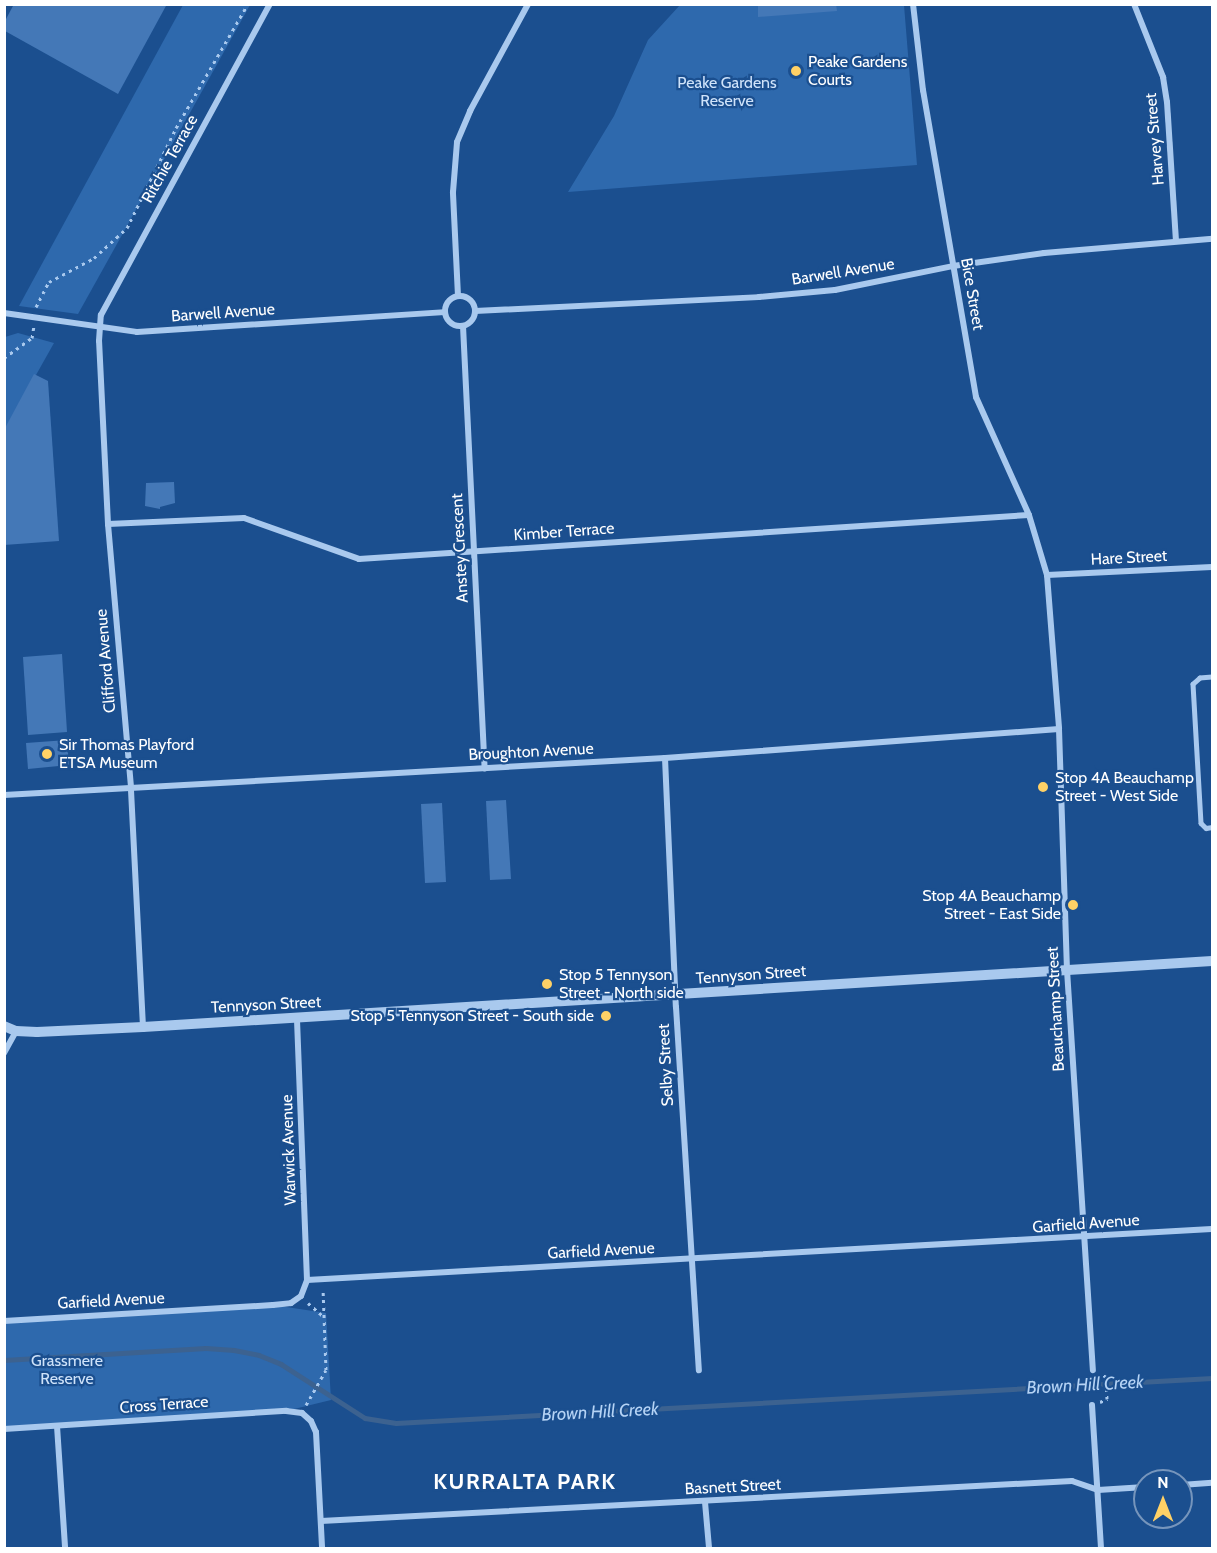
<!DOCTYPE html>
<style>
body{margin:0}
#map{position:relative;width:1217px;height:1553px;overflow:hidden;background:#1b4f8f;font-family:Cabin,sans-serif}
div>[style]{position:absolute}
[style*='--x']{left:calc(var(--x)*1px);top:calc(var(--y)*1px);width:calc(var(--w)*1px);rotate:calc(var(--a)*1deg)}
.green>*{inset:0;background:#2e69ad}
.stream>*{height:4.5px;margin:-2.25px;padding:0 2.25px;transform-origin:2.25px;border-radius:2.25px;background:#3c6290}
.building>*{inset:0;background:#4478b7}
.path>*{height:3px;margin-top:-1.5px;transform-origin:0;background:repeating-linear-gradient(90deg,#a9c9ee 0 3px,transparent 0 7.5px)}
.service>*{height:4.5px;margin:-2.25px;padding:0 2.25px;transform-origin:2.25px;border-radius:2.25px;background:#a9c9ee}
.minor>*{height:6px;margin:-3px;padding:0 3px;transform-origin:3px;border-radius:3px;background:#a9c9ee}
.minor>.ring{margin:-3px;padding:0;box-sizing:content-box;background:none;border:6px solid #a9c9ee;border-radius:50%}
.tertiary>*{height:10px;margin:-5px;padding:0 5px;transform-origin:5px;border-radius:5px;background:#a9c9ee}
.dots>*{width:16px;height:16px;translate:-50% -50%;box-sizing:border-box;border:3px solid #1b4f8f;border-radius:50%}
span{translate:-50% -50%;white-space:nowrap;text-align:center;line-height:1.15;-webkit-text-stroke:4.5px #1b4f8f;paint-order:stroke}
.poi-label{font-size:16px;color:#fff}
.left{translate:0 -50%;text-align:left}
.right{translate:-100% -50%;text-align:right}
.park-label{font-size:16px;color:#cfe3fa}
.street-label{font-size:16px;color:#fff}
.water-label{font-size:18px;color:#b5d3f5;font-style:italic}
.district-label{font-size:22px;color:#fff;font-weight:700;letter-spacing:1.5px}
.frame{position:absolute;inset:0;border:6px solid #fff;pointer-events:none}
.north{position:absolute;left:1133px;top:1469px;width:60px;height:60px;box-sizing:border-box;background:#1b4f8f;border:2px solid #7695bc;border-radius:50%;rotate:0deg;font-size:16px;font-weight:700;line-height:24px;text-align:center;color:#fff}
.north::after{content:'';display:block;margin:auto;width:21px;height:27px;background:#ffd166;clip-path:polygon(50% 0,100% 100%,50% 72%,0 100%)}
</style>
<div id="map">
<div class="green">
<i style="clip-path:polygon(183px 5px,250px 5px,78px 314px,19px 306px)"></i>
<i style="clip-path:polygon(680px 5px,904px 5px,917px 165px,568px 192px,614px 116px,648px 40px)"></i>
<i style="clip-path:polygon(18px 333px,54px 343px,5px 430px,5px 337px)"></i>
<i style="clip-path:polygon(273px 1305px,326px 1313px,331px 1400px,286px 1411px,5px 1428px,5px 1321px)"></i>
</div>
<div class="stream">
<i style="--x:4;--y:1360;--w:202;--a:-3.4"></i>
<i style="--x:206;--y:1348;--w:28;--a:4"></i>
<i style="--x:234;--y:1350;--w:25;--a:11"></i>
<i style="--x:259;--y:1355;--w:24;--a:22"></i>
<i style="--x:281;--y:1364;--w:100;--a:32.7"></i>
<i style="--x:365;--y:1418;--w:31;--a:9"></i>
<i style="--x:396;--y:1423;--w:817;--a:-3.16"></i>
</div>
<div class="building">
<i style="clip-path:polygon(14px 4px,167px 4px,118px 94px,5px 31px,5px 21px)"></i>
<i style="clip-path:polygon(758px 4px,836px 4px,837px 11px,758px 17px)"></i>
<i style="clip-path:polygon(34px 374px,48px 381px,59px 541px,4px 545px,4px 430px)"></i>
<i style="clip-path:polygon(174px 482px,175px 503px,160px 507px,160px 509px,145px 506px,146px 483px)"></i>
<i style="clip-path:polygon(62px 654px,67px 732px,28px 735px,23px 657px)"></i>
<i style="clip-path:polygon(67px 740px,69px 765px,28px 769px,26px 743px)"></i>
<i style="clip-path:polygon(506px 800px,511px 879px,490px 880px,486px 801px)"></i>
<i style="clip-path:polygon(442px 803px,446px 882px,425px 883px,421px 804px)"></i>
</div>
<div class="path">
<i style="--x:36;--y:307;--w:28;--a:-63"></i>
<i style="--x:49;--y:282;--w:51;--a:-28.1"></i>
<i style="--x:94;--y:258;--w:45;--a:-42.3"></i>
<i style="--x:127;--y:228;--w:111;--a:-63.9"></i>
<i style="--x:176;--y:128;--w:143;--a:-59.9"></i>
<i style="--x:4;--y:358;--w:34;--a:-36"></i>
<i style="--x:32;--y:338;--w:12;--a:-81"></i>
<i style="--x:308;--y:1303;--w:21;--a:41"></i>
<i style="--x:1100;--y:1402;--w:8;--a:-23"></i>
<i style="--x:1107;--y:1399;--w:22;--a:-93"></i>
<i style="--x:1106;--y:1377;--w:5;--a:-143"></i>
<i style="--x:306;--y:1405;--w:40;--a:-60.3"></i>
<i style="--x:326;--y:1370;--w:82;--a:-92.1"></i>
</div>
<div class="service">
<i style="--x:1212;--y:677;--w:12;--a:175"></i>
<i style="--x:1200;--y:678;--w:9;--a:139"></i>
<i style="--x:1193;--y:684;--w:139;--a:86.7"></i>
<i style="--x:1201;--y:823;--w:7;--a:45"></i>
<i style="--x:1206;--y:828;--w:6;--a:-9"></i>
</div>
<div class="minor">
<i style="--x:913;--y:4;--w:87;--a:83.4"></i>
<i style="--x:923;--y:90;--w:312;--a:80.2"></i>
<i style="--x:976;--y:397;--w:129;--a:65.8"></i>
<i style="--x:1029;--y:515;--w:63;--a:73.3"></i>
<i style="--x:1047;--y:575;--w:154;--a:85.5"></i>
<i style="--x:1059;--y:729;--w:241;--a:88.1"></i>
<i style="--x:1067;--y:970;--w:401;--a:86.3"></i>
<i style="--x:1134;--y:4;--w:79;--a:68.3"></i>
<i style="--x:1163;--y:77;--w:25;--a:81"></i>
<i style="--x:1167;--y:102;--w:139;--a:86.3"></i>
<i style="--x:458;--y:296;--w:104;--a:-92.8"></i>
<i style="--x:453;--y:192;--w:50;--a:-85.4"></i>
<i style="--x:457;--y:142;--w:34;--a:-67"></i>
<i style="--x:470;--y:111;--w:122;--a:-61.5"></i>
<i class="ring" style="left:445px;top:296px;width:24px;height:24px"></i>
<i style="--x:475;--y:311;--w:284;--a:-2.8"></i>
<i style="--x:759;--y:297;--w:76;--a:-5.3"></i>
<i style="--x:835;--y:290;--w:120;--a:-11.5"></i>
<i style="--x:953;--y:266;--w:92;--a:-8.1"></i>
<i style="--x:1044;--y:253;--w:169;--a:-4.8"></i>
<i style="--x:4;--y:313;--w:134;--a:8.1"></i>
<i style="--x:137;--y:332;--w:308;--a:-3.7"></i>
<i style="--x:463;--y:326;--w:443;--a:87.2"></i>
<i style="--x:108;--y:524;--w:136;--a:-2.5"></i>
<i style="--x:244;--y:518;--w:122;--a:19.6"></i>
<i style="--x:359;--y:559;--w:671;--a:-3.76"></i>
<i style="--x:1047;--y:575;--w:165;--a:-2.8"></i>
<i style="--x:665;--y:758;--w:249;--a:87.5"></i>
<i style="--x:676;--y:1007;--w:364;--a:86.4"></i>
<i style="--x:4;--y:795;--w:662;--a:-3.2"></i>
<i style="--x:665;--y:758;--w:395;--a:-4.2"></i>
<i style="--x:143;--y:1027;--w:240;--a:-92.9"></i>
<i style="--x:131;--y:787;--w:264;--a:-95"></i>
<i style="--x:108;--y:524;--w:183;--a:-92.8"></i>
<i style="--x:99;--y:341;--w:26;--a:-86"></i>
<i style="--x:101;--y:315;--w:354;--a:-61.5"></i>
<i style="--x:4;--y:1053;--w:25;--a:-61"></i>
<i style="--x:307;--y:1280;--w:906;--a:-3.23"></i>
<i style="--x:4;--y:1321;--w:269;--a:-3.4"></i>
<i style="--x:273;--y:1305;--w:18;--a:-6"></i>
<i style="--x:291;--y:1303;--w:12;--a:-35"></i>
<i style="--x:301;--y:1296;--w:17;--a:-69"></i>
<i style="--x:307;--y:1280;--w:262;--a:-92.2"></i>
<i style="--x:1092;--y:1405;--w:143;--a:86.4"></i>
<i style="--x:57;--y:1426;--w:122;--a:86.2"></i>
<i style="--x:4;--y:1429;--w:283;--a:-3.7"></i>
<i style="--x:286;--y:1411;--w:16;--a:7"></i>
<i style="--x:302;--y:1413;--w:12;--a:42"></i>
<i style="--x:311;--y:1421;--w:12;--a:66"></i>
<i style="--x:316;--y:1432;--w:116;--a:87"></i>
<i style="--x:1181;--y:1485;--w:31;--a:-4"></i>
<i style="--x:705;--y:1502;--w:46;--a:85"></i>
<i style="--x:321;--y:1521;--w:752;--a:-3.05"></i>
<i style="--x:1072;--y:1481;--w:28;--a:19"></i>
<i style="--x:1098;--y:1490;--w:47;--a:-3.7"></i>
</div>
<div class="tertiary">
<i style="--x:4;--y:1026;--w:13;--a:23"></i>
<i style="--x:16;--y:1031;--w:21;--a:3"></i>
<i style="--x:37;--y:1032;--w:106;--a:-2.7"></i>
<i style="--x:143;--y:1027;--w:1071;--a:-3.53"></i>
</div>
<div class="dots">
<i style="left:796px;top:71px;background:#ffd166"></i>
<i style="left:47px;top:754px;background:#ffd166"></i>
<i style="left:1043px;top:787px;background:#ffd166"></i>
<i style="left:1073px;top:905px;background:#ffd166"></i>
<i style="left:547px;top:984px;background:#ffd166"></i>
<i style="left:606px;top:1016px;background:#ffd166"></i>
</div>
<div class="poi-label">
<span class="left" style="left:808px;top:71px">Peake Gardens<br>Courts</span>
<span class="left" style="left:59px;top:754px">Sir Thomas Playford<br>ETSA Museum</span>
<span class="left" style="left:1055px;top:787px">Stop 4A Beauchamp<br>Street - West Side</span>
<span class="right" style="left:1061px;top:905px">Stop 4A Beauchamp<br>Street - East Side</span>
<span class="left" style="left:559px;top:984px">Stop 5 Tennyson<br>Street - North side</span>
<span class="right" style="left:594px;top:1016px">Stop 5 Tennyson Street - South side</span>
</div>
<div class="park-label">
<span style="left:727px;top:92px">Peake Gardens<br>Reserve</span>
<span style="left:67px;top:1370px">Grassmere<br>Reserve</span>
</div>
<div class="street-label">
<span style="left:1155px;top:139px;rotate:-95deg">Harvey Street</span>
<span style="left:170px;top:159px;rotate:-61deg">Ritchie Terrace</span>
<span style="left:843px;top:272px;rotate:-9deg">Barwell Avenue</span>
<span style="left:972px;top:294px;rotate:80deg">Bice Street</span>
<span style="left:223px;top:313px;rotate:-4deg">Barwell Avenue</span>
<span style="left:564px;top:532px;rotate:-4deg">Kimber Terrace</span>
<span style="left:460px;top:548px;rotate:-93deg">Anstey Crescent</span>
<span style="left:1129px;top:558px;rotate:-3deg">Hare Street</span>
<span style="left:106px;top:661px;rotate:-95deg">Clifford Avenue</span>
<span style="left:531px;top:752px;rotate:-3deg">Broughton Avenue</span>
<span style="left:751px;top:975px;rotate:-4deg">Tennyson Street</span>
<span style="left:266px;top:1005px;rotate:-3deg">Tennyson Street</span>
<span style="left:1056px;top:1009px;rotate:-93deg">Beauchamp Street</span>
<span style="left:666px;top:1065px;rotate:-93deg">Selby Street</span>
<span style="left:289px;top:1150px;rotate:-92deg">Warwick Avenue</span>
<span style="left:1086px;top:1224px;rotate:-4deg">Garfield Avenue</span>
<span style="left:601px;top:1251px;rotate:-3deg">Garfield Avenue</span>
<span style="left:111px;top:1301px;rotate:-3deg">Garfield Avenue</span>
<span style="left:164px;top:1405px;rotate:-4deg">Cross Terrace</span>
<span style="left:733px;top:1487px;rotate:-3deg">Basnett Street</span>
</div>
<div class="water-label">
<span style="left:1085px;top:1385px;rotate:-3deg">Brown Hill Creek</span>
<span style="left:600px;top:1412px;rotate:-3deg">Brown Hill Creek</span>
</div>
<div class="district-label">
<span style="left:525px;top:1482px">KURRALTA PARK</span>
</div>
<div class="frame"></div>
<div class="north">N</div>
</div>
